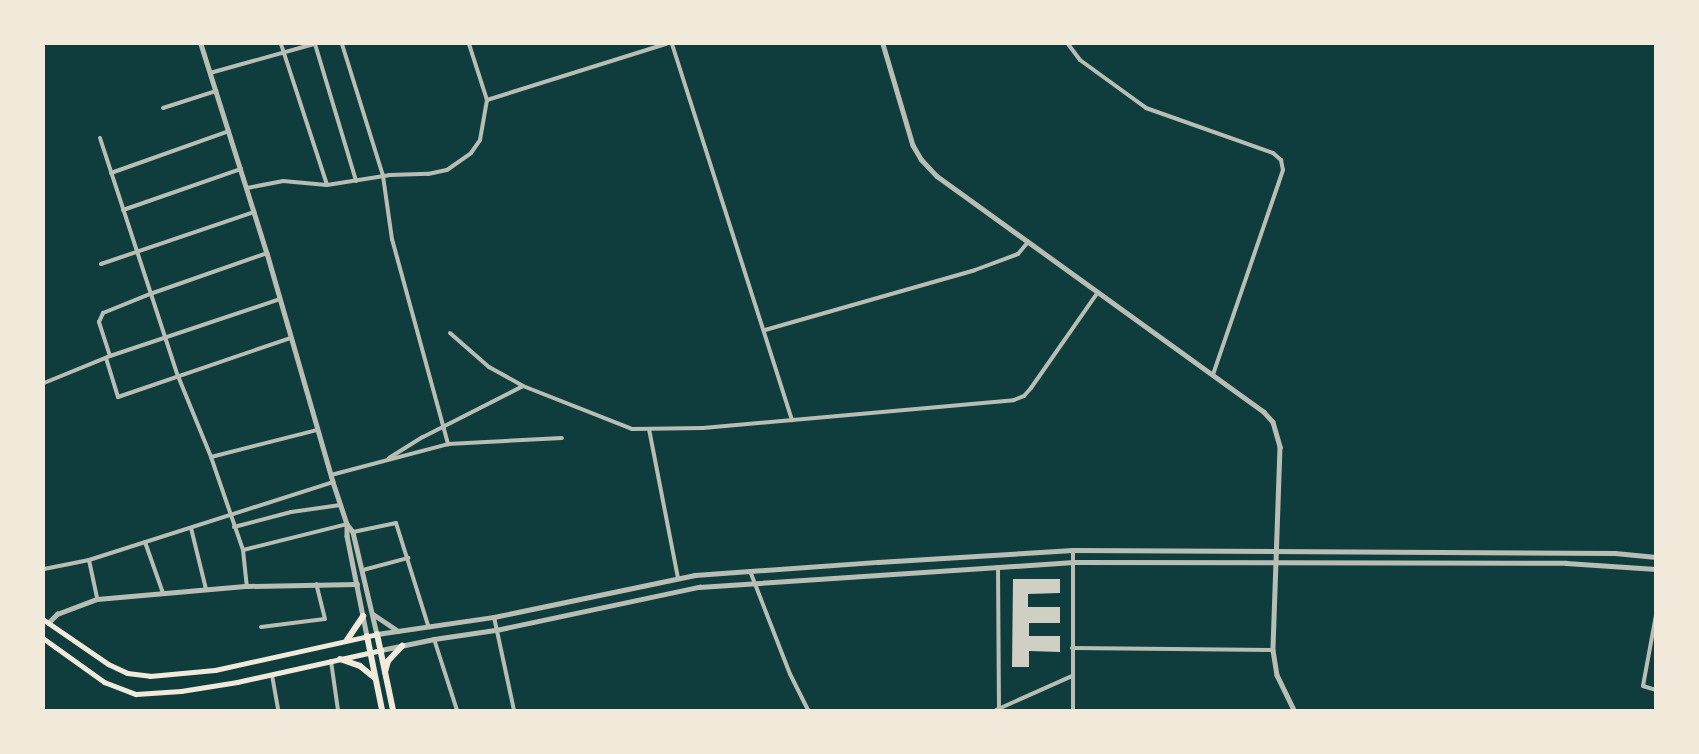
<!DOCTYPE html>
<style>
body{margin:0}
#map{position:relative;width:1699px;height:754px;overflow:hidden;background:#0f3d3e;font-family:"Fira Sans Condensed",sans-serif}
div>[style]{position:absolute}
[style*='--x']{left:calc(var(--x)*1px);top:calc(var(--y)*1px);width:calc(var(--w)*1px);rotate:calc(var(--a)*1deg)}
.building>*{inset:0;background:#cfcfc3}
.minor>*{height:4px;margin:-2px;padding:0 2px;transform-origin:2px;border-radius:2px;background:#b8beb3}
.tertiary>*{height:4.5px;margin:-2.25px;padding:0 2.25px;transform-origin:2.25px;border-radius:2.25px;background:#b8beb3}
.secondary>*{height:5px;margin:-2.5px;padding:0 2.5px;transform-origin:2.5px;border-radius:2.5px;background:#f1e9da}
.primary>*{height:6px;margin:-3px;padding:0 3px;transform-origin:3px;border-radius:3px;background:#f1e9da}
span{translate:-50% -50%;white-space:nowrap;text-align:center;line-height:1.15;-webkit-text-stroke:6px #f1e9da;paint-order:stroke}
.frame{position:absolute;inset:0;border:45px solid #f1e9da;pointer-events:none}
</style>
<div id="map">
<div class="building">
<i style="clip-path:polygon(1013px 579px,1060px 579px,1060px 593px,1028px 594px,1028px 607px,1060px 607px,1060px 623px,1029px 623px,1029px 636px,1060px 636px,1060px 652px,1029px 651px,1029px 667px,1012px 667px)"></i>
</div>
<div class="minor">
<i style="--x:281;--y:44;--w:148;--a:71.9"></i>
<i style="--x:315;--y:44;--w:143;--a:73.3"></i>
<i style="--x:342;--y:44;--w:138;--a:72.7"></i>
<i style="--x:383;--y:176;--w:64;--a:81.9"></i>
<i style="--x:392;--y:239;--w:213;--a:74.7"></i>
<i style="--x:672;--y:44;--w:395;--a:72.3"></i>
<i style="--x:1068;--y:44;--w:20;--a:53"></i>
<i style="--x:1080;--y:60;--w:82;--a:36"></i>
<i style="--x:1146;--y:108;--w:135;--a:19.5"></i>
<i style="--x:1273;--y:153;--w:11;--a:41"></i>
<i style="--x:1281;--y:160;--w:10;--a:79"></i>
<i style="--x:1283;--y:170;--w:217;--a:108.9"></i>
<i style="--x:210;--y:73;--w:108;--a:-15.6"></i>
<i style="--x:487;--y:100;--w:188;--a:-17.4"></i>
<i style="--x:163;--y:108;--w:56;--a:-17.8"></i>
<i style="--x:100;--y:138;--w:250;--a:71.9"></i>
<i style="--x:178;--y:376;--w:87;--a:67.8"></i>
<i style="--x:211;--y:457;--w:98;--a:71"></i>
<i style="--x:243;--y:550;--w:36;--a:84"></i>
<i style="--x:111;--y:173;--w:125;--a:-19.6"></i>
<i style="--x:247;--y:188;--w:37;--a:-11"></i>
<i style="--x:283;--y:181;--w:44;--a:5.2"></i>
<i style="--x:327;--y:185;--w:64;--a:-9"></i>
<i style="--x:390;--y:175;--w:38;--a:-2"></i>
<i style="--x:428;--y:174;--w:19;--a:-12"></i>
<i style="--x:447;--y:170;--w:29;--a:-35"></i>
<i style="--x:471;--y:153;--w:16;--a:-55"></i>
<i style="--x:480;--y:140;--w:41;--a:-80.1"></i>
<i style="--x:487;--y:100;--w:59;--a:-107.8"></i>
<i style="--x:123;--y:210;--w:125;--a:-19.2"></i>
<i style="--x:101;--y:264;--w:162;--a:-18.8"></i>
<i style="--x:765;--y:330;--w:218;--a:-15.9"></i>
<i style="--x:975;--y:270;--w:46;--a:-20.4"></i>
<i style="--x:1018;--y:254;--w:16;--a:-50"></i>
<i style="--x:450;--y:333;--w:52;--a:41.1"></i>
<i style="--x:489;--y:367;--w:39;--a:29"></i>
<i style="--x:523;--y:386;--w:117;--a:21.5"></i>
<i style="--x:632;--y:429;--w:71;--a:-0.8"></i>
<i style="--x:703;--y:428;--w:312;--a:-5.1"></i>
<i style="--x:1014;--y:400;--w:11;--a:-22"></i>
<i style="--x:1024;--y:396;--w:11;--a:-49"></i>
<i style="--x:1031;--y:388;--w:117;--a:-55.1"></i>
<i style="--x:110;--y:356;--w:36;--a:-108"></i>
<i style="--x:99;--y:322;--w:10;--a:-66"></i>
<i style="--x:103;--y:313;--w:51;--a:-22"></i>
<i style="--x:150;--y:294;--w:124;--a:-19.3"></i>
<i style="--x:106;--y:358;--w:41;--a:72.9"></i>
<i style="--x:118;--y:397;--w:182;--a:-18.9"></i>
<i style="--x:44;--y:383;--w:71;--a:-22.2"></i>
<i style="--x:110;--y:356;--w:179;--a:-18.5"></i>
<i style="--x:649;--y:429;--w:152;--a:79"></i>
<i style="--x:211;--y:457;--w:109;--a:-14.3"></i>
<i style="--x:389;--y:458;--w:40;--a:-32"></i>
<i style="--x:423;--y:437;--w:112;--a:-27"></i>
<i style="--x:331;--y:475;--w:121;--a:-14.8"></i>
<i style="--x:448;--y:444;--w:114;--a:-3"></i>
<i style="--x:234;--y:527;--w:59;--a:-14.7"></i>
<i style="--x:291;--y:512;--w:50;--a:-8"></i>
<i style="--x:191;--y:528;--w:63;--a:76.2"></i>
<i style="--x:353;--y:532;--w:44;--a:-11.8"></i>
<i style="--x:396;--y:523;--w:107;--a:72.6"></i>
<i style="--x:145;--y:542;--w:54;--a:70.6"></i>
<i style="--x:243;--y:550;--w:107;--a:-14"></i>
<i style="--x:1073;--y:550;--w:160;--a:90"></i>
<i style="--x:89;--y:560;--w:40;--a:78"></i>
<i style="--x:998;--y:567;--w:142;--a:89.6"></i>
<i style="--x:44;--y:569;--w:46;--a:-11.3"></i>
<i style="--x:89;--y:560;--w:256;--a:-17.7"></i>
<i style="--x:363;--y:570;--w:47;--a:-14.9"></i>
<i style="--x:750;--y:571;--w:110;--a:68.8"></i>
<i style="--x:790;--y:674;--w:40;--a:63.4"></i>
<i style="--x:1656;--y:615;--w:72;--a:100.4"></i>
<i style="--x:1643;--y:686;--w:14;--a:17"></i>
<i style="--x:494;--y:617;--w:95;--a:77.9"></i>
<i style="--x:261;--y:627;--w:64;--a:-7.1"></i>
<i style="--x:325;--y:619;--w:36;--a:-104"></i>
<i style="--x:434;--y:639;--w:75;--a:72.1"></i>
<i style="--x:1072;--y:648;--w:201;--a:0.6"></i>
<i style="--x:331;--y:661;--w:49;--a:81.9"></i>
<i style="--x:272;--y:675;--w:36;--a:80"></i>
<i style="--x:996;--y:710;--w:83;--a:-24.1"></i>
</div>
<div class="tertiary">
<i style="--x:201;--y:44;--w:219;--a:72.5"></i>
<i style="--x:267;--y:253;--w:238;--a:73.9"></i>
<i style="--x:333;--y:482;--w:44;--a:71.6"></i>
<i style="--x:347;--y:524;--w:10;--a:53"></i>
<i style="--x:353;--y:532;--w:105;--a:76.8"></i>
<i style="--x:377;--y:634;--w:118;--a:-8.3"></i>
<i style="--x:494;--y:617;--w:205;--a:-11.8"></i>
<i style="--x:695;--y:575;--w:183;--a:-4.1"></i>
<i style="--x:878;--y:562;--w:195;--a:-3.5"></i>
<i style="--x:1073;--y:550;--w:542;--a:0.32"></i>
<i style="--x:1615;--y:553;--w:41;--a:5.6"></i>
<i style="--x:883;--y:44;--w:105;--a:73.5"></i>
<i style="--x:913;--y:145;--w:16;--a:60"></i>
<i style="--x:921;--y:159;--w:23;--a:47"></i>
<i style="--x:937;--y:176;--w:403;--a:35.8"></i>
<i style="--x:1264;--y:412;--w:13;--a:48"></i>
<i style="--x:1273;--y:422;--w:26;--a:74"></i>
<i style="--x:1280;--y:447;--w:203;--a:92"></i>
<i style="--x:1273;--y:650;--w:25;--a:81"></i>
<i style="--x:1277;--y:675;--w:39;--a:64"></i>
<i style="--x:347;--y:524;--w:12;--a:90"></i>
<i style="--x:347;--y:536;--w:102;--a:78.7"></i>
<i style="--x:373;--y:614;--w:30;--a:34"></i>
<i style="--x:48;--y:623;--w:13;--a:-45"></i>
<i style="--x:57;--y:614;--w:43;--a:-20.6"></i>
<i style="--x:97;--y:599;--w:151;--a:-5"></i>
<i style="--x:247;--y:586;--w:110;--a:-1"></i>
<i style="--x:381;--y:650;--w:54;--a:-11.7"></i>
<i style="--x:434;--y:639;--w:63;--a:-8.3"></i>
<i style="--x:496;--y:630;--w:208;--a:-12"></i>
<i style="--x:699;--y:587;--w:375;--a:-3.8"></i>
<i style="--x:1073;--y:562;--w:493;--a:0.1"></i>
<i style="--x:1566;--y:563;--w:90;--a:3.8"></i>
</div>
<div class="secondary">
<i style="--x:44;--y:620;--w:78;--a:34.5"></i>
<i style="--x:108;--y:664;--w:21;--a:25"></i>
<i style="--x:127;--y:673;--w:23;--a:7"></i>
<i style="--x:150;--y:676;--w:65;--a:-5.3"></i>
<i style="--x:215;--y:670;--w:166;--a:-12.5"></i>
<i style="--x:44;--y:639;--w:74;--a:35.6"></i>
<i style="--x:104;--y:682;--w:34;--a:21"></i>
<i style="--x:136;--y:694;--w:45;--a:-3.8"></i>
<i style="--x:181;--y:691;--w:57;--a:-9.1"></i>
<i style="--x:237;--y:682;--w:148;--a:-12.5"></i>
</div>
<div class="primary">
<i style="--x:377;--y:634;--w:78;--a:78.1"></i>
<i style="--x:367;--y:636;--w:76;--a:78.5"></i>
<i style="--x:347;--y:640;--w:29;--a:-56"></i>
<i style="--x:340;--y:659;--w:21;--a:19"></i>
<i style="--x:360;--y:666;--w:19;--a:39"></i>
<i style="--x:385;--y:672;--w:11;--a:-75"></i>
<i style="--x:388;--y:661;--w:21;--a:-47"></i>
</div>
<div class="frame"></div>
</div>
